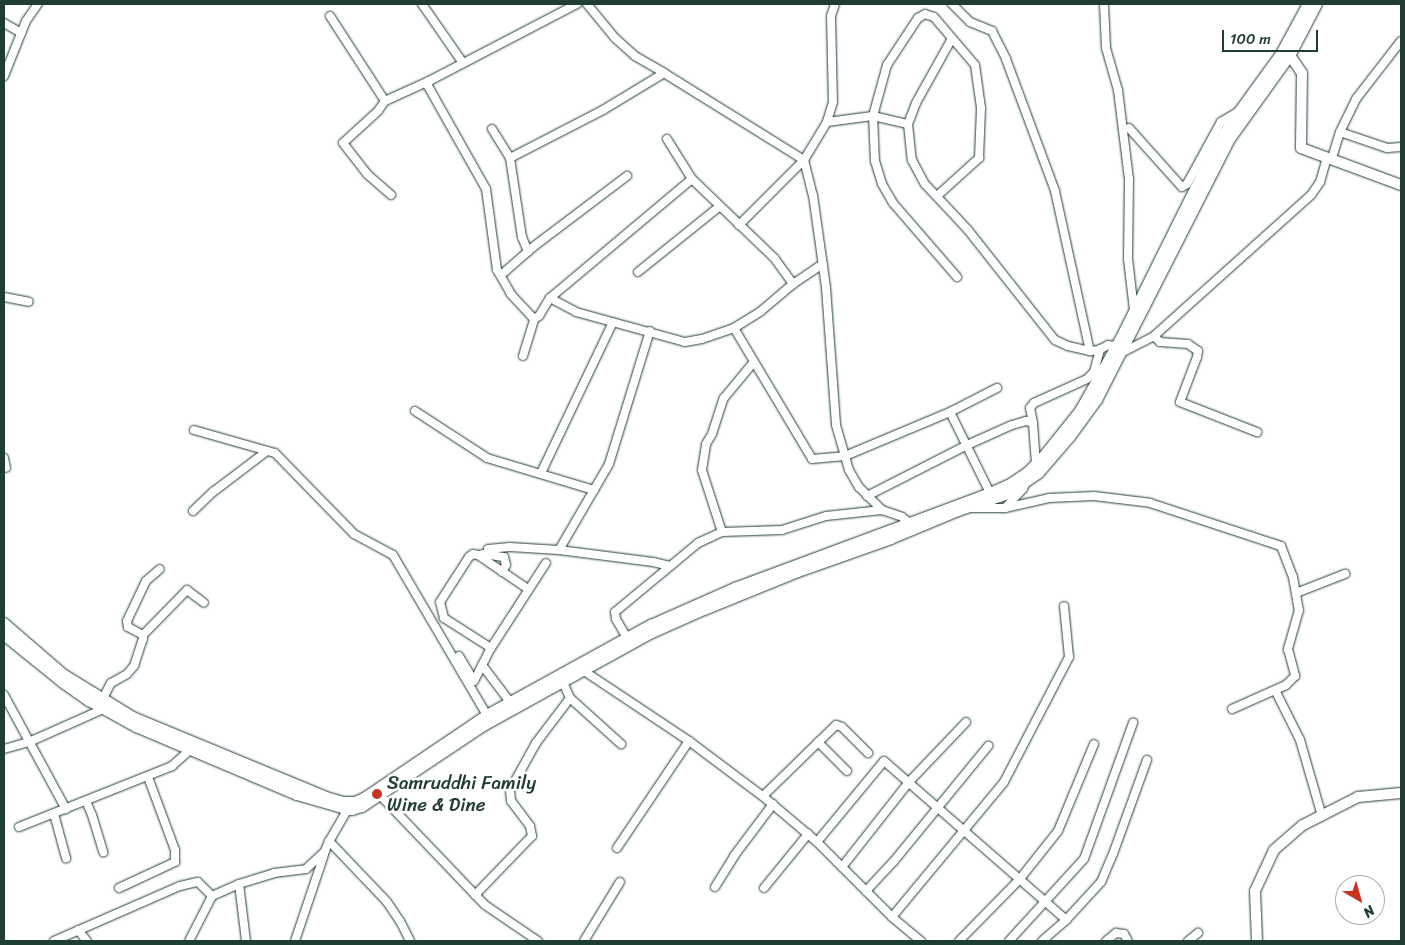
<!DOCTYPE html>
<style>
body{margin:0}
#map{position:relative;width:1405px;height:945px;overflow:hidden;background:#fff;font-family:Sriracha,sans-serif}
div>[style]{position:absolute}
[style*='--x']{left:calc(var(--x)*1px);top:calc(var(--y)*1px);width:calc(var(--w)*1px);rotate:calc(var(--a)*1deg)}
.roads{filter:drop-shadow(0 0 1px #1f3d34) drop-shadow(0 0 1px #1f3d34)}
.minor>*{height:8px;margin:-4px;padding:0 4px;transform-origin:4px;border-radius:4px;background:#fff}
.major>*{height:10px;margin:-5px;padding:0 5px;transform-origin:5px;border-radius:5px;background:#fff}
.dots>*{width:14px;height:14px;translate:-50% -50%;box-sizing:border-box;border:2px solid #fff;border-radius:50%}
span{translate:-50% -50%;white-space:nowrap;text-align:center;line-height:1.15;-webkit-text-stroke:5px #fff;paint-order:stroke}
.poi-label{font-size:19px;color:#1f3d34}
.left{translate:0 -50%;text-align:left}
.frame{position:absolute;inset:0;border:5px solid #1f3d34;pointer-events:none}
.north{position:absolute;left:1335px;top:875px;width:50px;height:50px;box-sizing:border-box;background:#fff;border:1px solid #a5b1ae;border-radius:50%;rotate:142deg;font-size:14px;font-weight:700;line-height:20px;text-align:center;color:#1f3d34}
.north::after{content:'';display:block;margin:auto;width:18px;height:22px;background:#c8321e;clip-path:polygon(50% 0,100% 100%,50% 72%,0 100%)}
.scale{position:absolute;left:1222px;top:30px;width:96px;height:22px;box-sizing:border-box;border:2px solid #1f3d34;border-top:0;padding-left:6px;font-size:15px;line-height:18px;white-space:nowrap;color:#1f3d34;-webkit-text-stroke:4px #fff;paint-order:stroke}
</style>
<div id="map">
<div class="roads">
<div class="minor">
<i style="--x:422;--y:4;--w:72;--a:55.2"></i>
<i style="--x:587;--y:4;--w:44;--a:50.5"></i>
<i style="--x:615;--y:38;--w:27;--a:42"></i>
<i style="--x:635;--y:56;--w:34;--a:30"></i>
<i style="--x:835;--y:4;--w:13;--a:108"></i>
<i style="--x:831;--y:16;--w:86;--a:88.7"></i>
<i style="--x:833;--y:102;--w:21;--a:107"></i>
<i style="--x:827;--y:122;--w:44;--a:121.2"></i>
<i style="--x:804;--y:160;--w:36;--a:76"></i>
<i style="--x:813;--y:195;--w:94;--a:82"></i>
<i style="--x:826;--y:288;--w:137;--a:85.8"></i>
<i style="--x:836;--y:425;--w:47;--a:73.9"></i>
<i style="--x:849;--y:470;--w:20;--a:60"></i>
<i style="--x:859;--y:487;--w:33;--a:45"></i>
<i style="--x:882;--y:510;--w:21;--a:19"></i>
<i style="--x:902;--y:517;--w:13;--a:39"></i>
<i style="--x:952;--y:4;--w:25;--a:45"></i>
<i style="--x:970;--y:22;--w:24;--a:22"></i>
<i style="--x:992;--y:31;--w:31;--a:63"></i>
<i style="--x:1006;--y:59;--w:141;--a:69.6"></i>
<i style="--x:1055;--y:191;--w:164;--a:77.7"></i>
<i style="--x:1104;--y:4;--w:44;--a:87.4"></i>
<i style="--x:1106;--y:48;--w:44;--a:74.1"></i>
<i style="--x:1118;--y:90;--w:90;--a:83"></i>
<i style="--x:1129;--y:179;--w:80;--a:90.7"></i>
<i style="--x:1128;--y:259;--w:51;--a:83.3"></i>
<i style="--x:330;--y:16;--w:101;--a:57.1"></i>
<i style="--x:385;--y:101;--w:12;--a:125"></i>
<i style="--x:378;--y:111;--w:47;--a:137.6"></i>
<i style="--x:343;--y:143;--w:39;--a:52"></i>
<i style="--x:367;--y:174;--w:32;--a:41"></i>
<i style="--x:4;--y:23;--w:20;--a:30"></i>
<i style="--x:4;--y:76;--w:59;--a:-68.2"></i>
<i style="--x:26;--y:21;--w:21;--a:-55"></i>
<i style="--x:385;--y:101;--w:48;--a:-24.4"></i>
<i style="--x:827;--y:122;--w:46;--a:-7.4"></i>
<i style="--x:873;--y:116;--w:36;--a:13"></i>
<i style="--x:908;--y:124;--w:36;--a:84"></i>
<i style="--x:912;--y:160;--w:27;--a:62"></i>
<i style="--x:925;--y:184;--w:63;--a:46.9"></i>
<i style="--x:968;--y:230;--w:140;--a:51.7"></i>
<i style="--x:1055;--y:340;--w:14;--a:25"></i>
<i style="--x:1068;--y:346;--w:23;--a:13"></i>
<i style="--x:1090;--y:351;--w:9;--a:-6"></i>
<i style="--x:1099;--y:350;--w:10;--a:-29"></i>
<i style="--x:1108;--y:345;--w:8;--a:7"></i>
<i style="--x:908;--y:124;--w:22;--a:-69"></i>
<i style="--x:916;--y:103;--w:72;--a:-60.9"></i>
<i style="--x:1129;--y:128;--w:79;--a:48.1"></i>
<i style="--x:1182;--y:187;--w:6;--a:-31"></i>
<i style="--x:1187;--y:184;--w:71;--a:-61.3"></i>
<i style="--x:1221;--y:122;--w:21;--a:-31"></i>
<i style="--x:492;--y:129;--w:34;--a:58"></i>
<i style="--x:510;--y:158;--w:80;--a:81.4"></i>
<i style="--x:522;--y:237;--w:16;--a:68"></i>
<i style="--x:1340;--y:132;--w:37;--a:-64"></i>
<i style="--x:1356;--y:99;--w:73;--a:-52.2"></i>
<i style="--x:667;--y:139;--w:47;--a:58"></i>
<i style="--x:692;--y:179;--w:115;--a:43.9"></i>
<i style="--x:775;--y:259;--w:31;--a:54"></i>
<i style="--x:510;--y:158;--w:105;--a:-27.3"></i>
<i style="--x:603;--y:110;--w:71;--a:-31.2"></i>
<i style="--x:664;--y:73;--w:165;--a:31.9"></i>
<i style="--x:804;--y:160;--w:92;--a:135"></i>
<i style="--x:1332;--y:158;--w:27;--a:-73"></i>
<i style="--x:1340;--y:132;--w:50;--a:18.8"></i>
<i style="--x:1387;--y:148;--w:14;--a:-4"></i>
<i style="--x:937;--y:196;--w:57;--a:-42.1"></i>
<i style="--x:979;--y:158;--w:50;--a:-87.7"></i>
<i style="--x:981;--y:108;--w:43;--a:-97.9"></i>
<i style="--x:975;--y:65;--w:63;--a:-130.5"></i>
<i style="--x:934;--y:17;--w:9;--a:-162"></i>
<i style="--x:925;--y:14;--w:8;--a:150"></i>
<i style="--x:918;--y:18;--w:56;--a:123.4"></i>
<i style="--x:887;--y:65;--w:53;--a:105.4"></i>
<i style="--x:873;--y:116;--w:45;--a:87.5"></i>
<i style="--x:875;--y:161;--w:24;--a:73"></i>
<i style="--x:882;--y:184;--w:22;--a:60"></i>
<i style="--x:893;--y:203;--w:98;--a:49.1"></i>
<i style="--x:638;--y:272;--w:105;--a:-38.8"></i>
<i style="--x:501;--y:275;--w:43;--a:-41.2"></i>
<i style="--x:533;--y:247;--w:118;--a:-37.1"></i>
<i style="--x:4;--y:297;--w:25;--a:11"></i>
<i style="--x:550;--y:298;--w:30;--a:28"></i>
<i style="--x:576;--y:312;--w:113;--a:15.4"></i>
<i style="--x:685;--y:342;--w:17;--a:-10"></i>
<i style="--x:702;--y:339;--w:34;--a:-19"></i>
<i style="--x:734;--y:328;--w:32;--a:-32"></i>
<i style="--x:761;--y:311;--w:42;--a:-40.2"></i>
<i style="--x:793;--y:284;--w:36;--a:-34"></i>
<i style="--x:534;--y:319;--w:34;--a:-133"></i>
<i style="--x:511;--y:294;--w:28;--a:-120"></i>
<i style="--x:497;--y:270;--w:82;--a:-97.7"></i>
<i style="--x:486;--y:189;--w:118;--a:-119.4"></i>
<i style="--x:428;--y:86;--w:5;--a:-79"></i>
<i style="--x:429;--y:81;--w:167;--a:-27.5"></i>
<i style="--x:734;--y:328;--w:152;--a:59.2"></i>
<i style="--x:812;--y:459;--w:33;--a:-5"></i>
<i style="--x:845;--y:456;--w:114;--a:-22.7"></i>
<i style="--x:950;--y:412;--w:53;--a:-27.1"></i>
<i style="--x:1154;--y:336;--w:8;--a:45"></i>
<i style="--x:1160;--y:342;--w:28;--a:4"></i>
<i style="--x:1188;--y:344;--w:12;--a:35"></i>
<i style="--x:1198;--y:351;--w:6;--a:99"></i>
<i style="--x:1197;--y:357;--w:48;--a:110.7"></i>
<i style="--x:1180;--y:402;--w:83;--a:21.3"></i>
<i style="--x:1121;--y:353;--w:37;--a:-27"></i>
<i style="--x:1154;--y:336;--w:211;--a:-41.9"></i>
<i style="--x:1311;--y:195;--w:16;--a:-55"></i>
<i style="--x:1320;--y:182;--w:26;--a:-74"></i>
<i style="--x:523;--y:356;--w:39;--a:-73"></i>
<i style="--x:534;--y:319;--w:6;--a:-31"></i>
<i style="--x:539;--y:316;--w:21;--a:-59"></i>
<i style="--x:550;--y:298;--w:185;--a:-40"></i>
<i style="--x:415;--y:411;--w:86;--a:33.1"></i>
<i style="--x:487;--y:458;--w:112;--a:16.7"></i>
<i style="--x:950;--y:412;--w:90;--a:63.7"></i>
<i style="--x:1033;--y:423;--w:15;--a:-101"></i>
<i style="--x:1030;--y:408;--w:6;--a:-51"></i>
<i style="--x:1034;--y:403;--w:58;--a:-24.4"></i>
<i style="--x:1087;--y:379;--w:10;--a:-45"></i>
<i style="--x:1094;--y:372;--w:24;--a:-75"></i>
<i style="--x:194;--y:430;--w:84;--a:15.9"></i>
<i style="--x:275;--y:453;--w:113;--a:45.7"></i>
<i style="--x:354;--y:534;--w:44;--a:28.3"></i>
<i style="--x:393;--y:555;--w:186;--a:59.6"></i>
<i style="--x:4;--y:458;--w:10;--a:79"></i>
<i style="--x:541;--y:473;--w:167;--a:-64.5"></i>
<i style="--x:867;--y:496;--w:110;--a:-27"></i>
<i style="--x:965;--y:446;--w:51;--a:-24.1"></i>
<i style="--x:1012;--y:425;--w:15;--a:-16"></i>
<i style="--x:1026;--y:421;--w:7;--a:16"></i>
<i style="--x:1033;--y:423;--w:41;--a:85.8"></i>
<i style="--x:972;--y:508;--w:33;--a:0"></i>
<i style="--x:1005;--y:508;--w:45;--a:-12.8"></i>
<i style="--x:1049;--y:498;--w:45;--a:-2.5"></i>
<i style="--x:1094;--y:496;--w:25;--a:7"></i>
<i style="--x:1119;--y:499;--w:31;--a:7"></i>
<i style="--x:1150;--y:503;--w:138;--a:18.2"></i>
<i style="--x:1281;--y:546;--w:33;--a:69"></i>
<i style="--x:1293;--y:577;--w:34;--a:80"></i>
<i style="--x:1299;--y:610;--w:41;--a:105.8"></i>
<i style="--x:1288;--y:649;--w:28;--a:75"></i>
<i style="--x:1295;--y:676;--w:13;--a:135"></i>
<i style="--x:1286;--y:685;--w:59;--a:156"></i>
<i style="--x:1005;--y:508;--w:26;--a:-47"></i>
<i style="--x:1023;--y:489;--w:5;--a:-68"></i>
<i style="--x:193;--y:511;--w:28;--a:-44"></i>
<i style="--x:213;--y:492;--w:68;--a:-37.2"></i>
<i style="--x:722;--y:532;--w:65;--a:-107.9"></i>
<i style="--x:702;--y:470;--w:26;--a:-81"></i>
<i style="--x:706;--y:444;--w:12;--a:-59"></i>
<i style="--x:712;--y:434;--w:38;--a:-72"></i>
<i style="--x:724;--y:398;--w:45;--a:-50.4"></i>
<i style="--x:488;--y:549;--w:22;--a:-5"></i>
<i style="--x:510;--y:547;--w:49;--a:3.5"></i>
<i style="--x:559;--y:550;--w:95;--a:7.3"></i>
<i style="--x:653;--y:562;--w:17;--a:13"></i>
<i style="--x:559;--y:550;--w:99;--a:-59.8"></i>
<i style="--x:609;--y:464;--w:139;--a:-72.9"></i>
<i style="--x:483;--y:554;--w:21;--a:8"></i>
<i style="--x:504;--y:557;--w:8;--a:76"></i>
<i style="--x:506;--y:565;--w:8;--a:120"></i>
<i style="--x:1296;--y:593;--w:53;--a:-21.2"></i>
<i style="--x:143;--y:635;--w:63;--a:-45.6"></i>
<i style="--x:187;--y:590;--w:21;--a:37"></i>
<i style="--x:627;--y:638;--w:22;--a:-120"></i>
<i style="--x:616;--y:619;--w:7;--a:-98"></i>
<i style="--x:615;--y:612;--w:108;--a:-39.7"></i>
<i style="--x:698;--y:543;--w:26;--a:-25"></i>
<i style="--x:722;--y:532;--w:60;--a:-1.9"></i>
<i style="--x:782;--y:530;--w:46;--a:-17.7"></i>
<i style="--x:826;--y:516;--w:56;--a:-6.1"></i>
<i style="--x:491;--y:648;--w:56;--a:-147.4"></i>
<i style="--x:444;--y:618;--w:16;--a:-104"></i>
<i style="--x:440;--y:602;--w:54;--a:-57.2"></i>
<i style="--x:469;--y:557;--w:5;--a:-37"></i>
<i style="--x:473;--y:554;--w:5;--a:11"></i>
<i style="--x:478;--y:555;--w:60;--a:34.2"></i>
<i style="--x:459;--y:656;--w:29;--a:59"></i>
<i style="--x:474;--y:681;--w:37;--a:-63"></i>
<i style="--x:491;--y:648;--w:101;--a:-57.1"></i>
<i style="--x:482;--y:665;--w:46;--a:52.9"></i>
<i style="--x:584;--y:671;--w:126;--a:33.7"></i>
<i style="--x:689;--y:741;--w:95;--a:36.9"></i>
<i style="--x:765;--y:798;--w:68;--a:40.2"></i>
<i style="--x:817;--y:842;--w:106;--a:45"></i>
<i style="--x:892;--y:917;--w:38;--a:40"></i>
<i style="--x:1275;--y:690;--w:56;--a:63.4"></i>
<i style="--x:1300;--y:740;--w:79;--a:73.9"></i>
<i style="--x:4;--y:695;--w:130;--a:61.5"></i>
<i style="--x:570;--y:698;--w:69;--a:42"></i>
<i style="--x:102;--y:700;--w:19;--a:-62"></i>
<i style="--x:111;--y:683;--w:18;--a:-29"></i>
<i style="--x:127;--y:674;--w:11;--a:-49"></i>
<i style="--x:134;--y:666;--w:28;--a:-72"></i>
<i style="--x:143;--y:639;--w:4;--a:-90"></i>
<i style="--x:143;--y:635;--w:17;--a:-152"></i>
<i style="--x:128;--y:627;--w:6;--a:-99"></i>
<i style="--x:127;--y:621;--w:44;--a:-64.6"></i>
<i style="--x:146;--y:581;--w:18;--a:-41"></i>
<i style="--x:818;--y:742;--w:41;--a:45"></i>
<i style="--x:4;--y:749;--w:26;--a:-16"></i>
<i style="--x:29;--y:742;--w:81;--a:-24"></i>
<i style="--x:377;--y:792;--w:156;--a:46.3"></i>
<i style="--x:485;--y:905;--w:64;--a:34.2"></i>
<i style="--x:763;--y:796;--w:102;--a:-44.2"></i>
<i style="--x:836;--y:725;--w:6;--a:18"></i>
<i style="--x:842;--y:727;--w:37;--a:45"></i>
<i style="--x:86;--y:801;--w:15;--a:67"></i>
<i style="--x:92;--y:815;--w:39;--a:73"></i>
<i style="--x:349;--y:807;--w:39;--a:120"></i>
<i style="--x:329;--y:841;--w:84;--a:46.4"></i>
<i style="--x:387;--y:902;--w:23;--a:56"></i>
<i style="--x:400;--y:921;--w:22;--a:63"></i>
<i style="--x:54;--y:814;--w:46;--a:74.7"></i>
<i style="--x:19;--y:827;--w:165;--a:-21.7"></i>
<i style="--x:172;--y:766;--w:24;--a:-42"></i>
<i style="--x:817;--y:842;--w:105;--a:-50.4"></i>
<i style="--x:884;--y:761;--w:242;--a:41.1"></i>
<i style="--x:617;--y:848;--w:129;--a:-56.1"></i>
<i style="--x:842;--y:867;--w:107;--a:-51.8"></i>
<i style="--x:908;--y:783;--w:84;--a:-46.4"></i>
<i style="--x:239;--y:884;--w:57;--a:83"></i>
<i style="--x:715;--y:887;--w:36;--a:-58"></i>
<i style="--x:734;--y:856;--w:65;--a:-53.1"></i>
<i style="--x:119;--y:888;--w:62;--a:-24.9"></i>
<i style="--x:175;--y:862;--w:12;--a:-90"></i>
<i style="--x:175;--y:850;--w:78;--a:-110.3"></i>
<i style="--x:764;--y:888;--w:70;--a:-50.8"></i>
<i style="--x:866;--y:891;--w:41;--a:-47"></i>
<i style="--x:894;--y:861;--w:149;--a:-50.7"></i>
<i style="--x:475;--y:895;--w:82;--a:-46"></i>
<i style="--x:532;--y:836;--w:10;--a:-101"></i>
<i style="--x:530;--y:826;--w:31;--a:-127"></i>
<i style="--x:511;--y:801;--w:11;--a:-95"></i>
<i style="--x:510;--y:790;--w:54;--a:-61"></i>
<i style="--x:536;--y:743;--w:56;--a:-52.9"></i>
<i style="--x:570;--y:698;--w:17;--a:-114"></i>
<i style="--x:892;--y:917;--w:175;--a:-50.3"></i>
<i style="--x:1004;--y:782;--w:141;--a:-62.5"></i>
<i style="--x:1069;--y:657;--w:51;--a:-95.6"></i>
<i style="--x:78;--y:930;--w:14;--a:51"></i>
<i style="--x:54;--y:941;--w:137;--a:-23.6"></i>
<i style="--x:180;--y:886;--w:18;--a:-13"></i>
<i style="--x:198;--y:882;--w:20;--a:45"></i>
<i style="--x:212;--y:896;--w:30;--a:-24"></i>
<i style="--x:239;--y:884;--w:37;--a:-17"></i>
<i style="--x:274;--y:873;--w:32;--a:-7"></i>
<i style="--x:306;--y:869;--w:26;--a:-43"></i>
<i style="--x:325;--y:851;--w:11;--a:-68"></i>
<i style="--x:189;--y:941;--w:51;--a:-62.9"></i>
<i style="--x:295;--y:941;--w:91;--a:-71.4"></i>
<i style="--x:584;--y:941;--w:69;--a:-58.6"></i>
<i style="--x:959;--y:941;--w:86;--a:-45.5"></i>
<i style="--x:1019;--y:880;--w:63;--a:-51.5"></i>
<i style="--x:1058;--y:831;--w:94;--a:-67.5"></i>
<i style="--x:1009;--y:941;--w:111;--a:-47.6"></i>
<i style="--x:1084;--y:859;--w:145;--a:-70.2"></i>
<i style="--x:1042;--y:941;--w:32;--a:-41"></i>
<i style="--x:1066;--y:920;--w:52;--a:-47.4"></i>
<i style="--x:1101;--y:882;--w:30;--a:-67"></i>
<i style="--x:1113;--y:854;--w:100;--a:-70.1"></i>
<i style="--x:1106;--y:941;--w:13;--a:-39"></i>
<i style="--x:1116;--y:933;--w:8;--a:7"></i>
<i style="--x:1124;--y:934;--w:8;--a:60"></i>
<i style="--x:1188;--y:941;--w:13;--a:-39"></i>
</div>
<div class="major">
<i style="--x:1287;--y:51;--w:27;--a:56"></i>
<i style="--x:1302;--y:73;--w:75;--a:90.8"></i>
<i style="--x:1301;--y:148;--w:107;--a:20.3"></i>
<i style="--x:4;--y:623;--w:78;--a:40.8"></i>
<i style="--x:63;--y:674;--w:82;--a:31.6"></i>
<i style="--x:133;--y:717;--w:209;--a:22.5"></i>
<i style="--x:326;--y:797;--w:19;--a:16"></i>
<i style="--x:344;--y:802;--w:11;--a:0"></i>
<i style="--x:355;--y:802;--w:12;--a:-24"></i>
<i style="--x:366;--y:797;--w:146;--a:-34.1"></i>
<i style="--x:487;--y:715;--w:187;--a:-28.8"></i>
<i style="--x:651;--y:625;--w:92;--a:-23.8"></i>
<i style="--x:735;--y:588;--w:272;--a:-20.4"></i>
<i style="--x:990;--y:493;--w:24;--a:-24"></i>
<i style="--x:1012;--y:483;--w:18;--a:-34"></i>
<i style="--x:1027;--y:473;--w:24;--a:-45"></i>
<i style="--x:1044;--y:456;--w:58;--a:-51.3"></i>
<i style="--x:1080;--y:411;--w:84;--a:-60.7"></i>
<i style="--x:1121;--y:338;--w:211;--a:-63.6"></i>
<i style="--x:1215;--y:149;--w:31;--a:-58"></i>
<i style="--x:1231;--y:123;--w:85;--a:-54.1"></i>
<i style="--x:1281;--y:54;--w:57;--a:-61.6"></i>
<i style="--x:4;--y:635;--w:76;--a:39.1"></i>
<i style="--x:63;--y:683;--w:32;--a:35"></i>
<i style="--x:89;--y:701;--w:54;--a:29"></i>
<i style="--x:136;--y:727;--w:175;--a:22.9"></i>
<i style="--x:297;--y:795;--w:48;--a:15.8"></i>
<i style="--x:343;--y:808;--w:9;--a:13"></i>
<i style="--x:352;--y:810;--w:10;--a:-17"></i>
<i style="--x:362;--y:807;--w:148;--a:-33.7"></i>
<i style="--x:485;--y:725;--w:188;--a:-28.9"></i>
<i style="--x:650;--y:634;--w:59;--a:-24"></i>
<i style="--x:704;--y:610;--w:101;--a:-22"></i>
<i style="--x:798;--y:572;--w:99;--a:-19.5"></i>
<i style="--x:891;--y:539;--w:73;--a:-22.7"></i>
<i style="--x:958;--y:511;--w:53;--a:-18.8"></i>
<i style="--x:1008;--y:494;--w:37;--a:-34"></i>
<i style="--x:1039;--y:473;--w:48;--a:-49.3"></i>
<i style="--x:1070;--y:437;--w:46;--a:-53.9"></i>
<i style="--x:1097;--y:400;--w:293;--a:-63"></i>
<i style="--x:1230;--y:139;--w:105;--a:-54.3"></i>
<i style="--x:1291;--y:54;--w:56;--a:-62.5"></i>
<i style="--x:1257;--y:941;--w:50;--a:-92.3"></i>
<i style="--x:1255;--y:891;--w:45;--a:-65.1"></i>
<i style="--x:1274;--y:850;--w:38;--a:-41"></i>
<i style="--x:1303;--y:825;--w:62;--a:-27"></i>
<i style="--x:1358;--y:797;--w:43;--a:-5.3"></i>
</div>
</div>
<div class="dots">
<i style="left:377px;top:794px;background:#c8321e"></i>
</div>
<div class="poi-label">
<span class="left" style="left:387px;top:794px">Samruddhi Family<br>Wine &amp; Dine</span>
</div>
<div class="frame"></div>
<div class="north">N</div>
<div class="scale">100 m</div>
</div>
